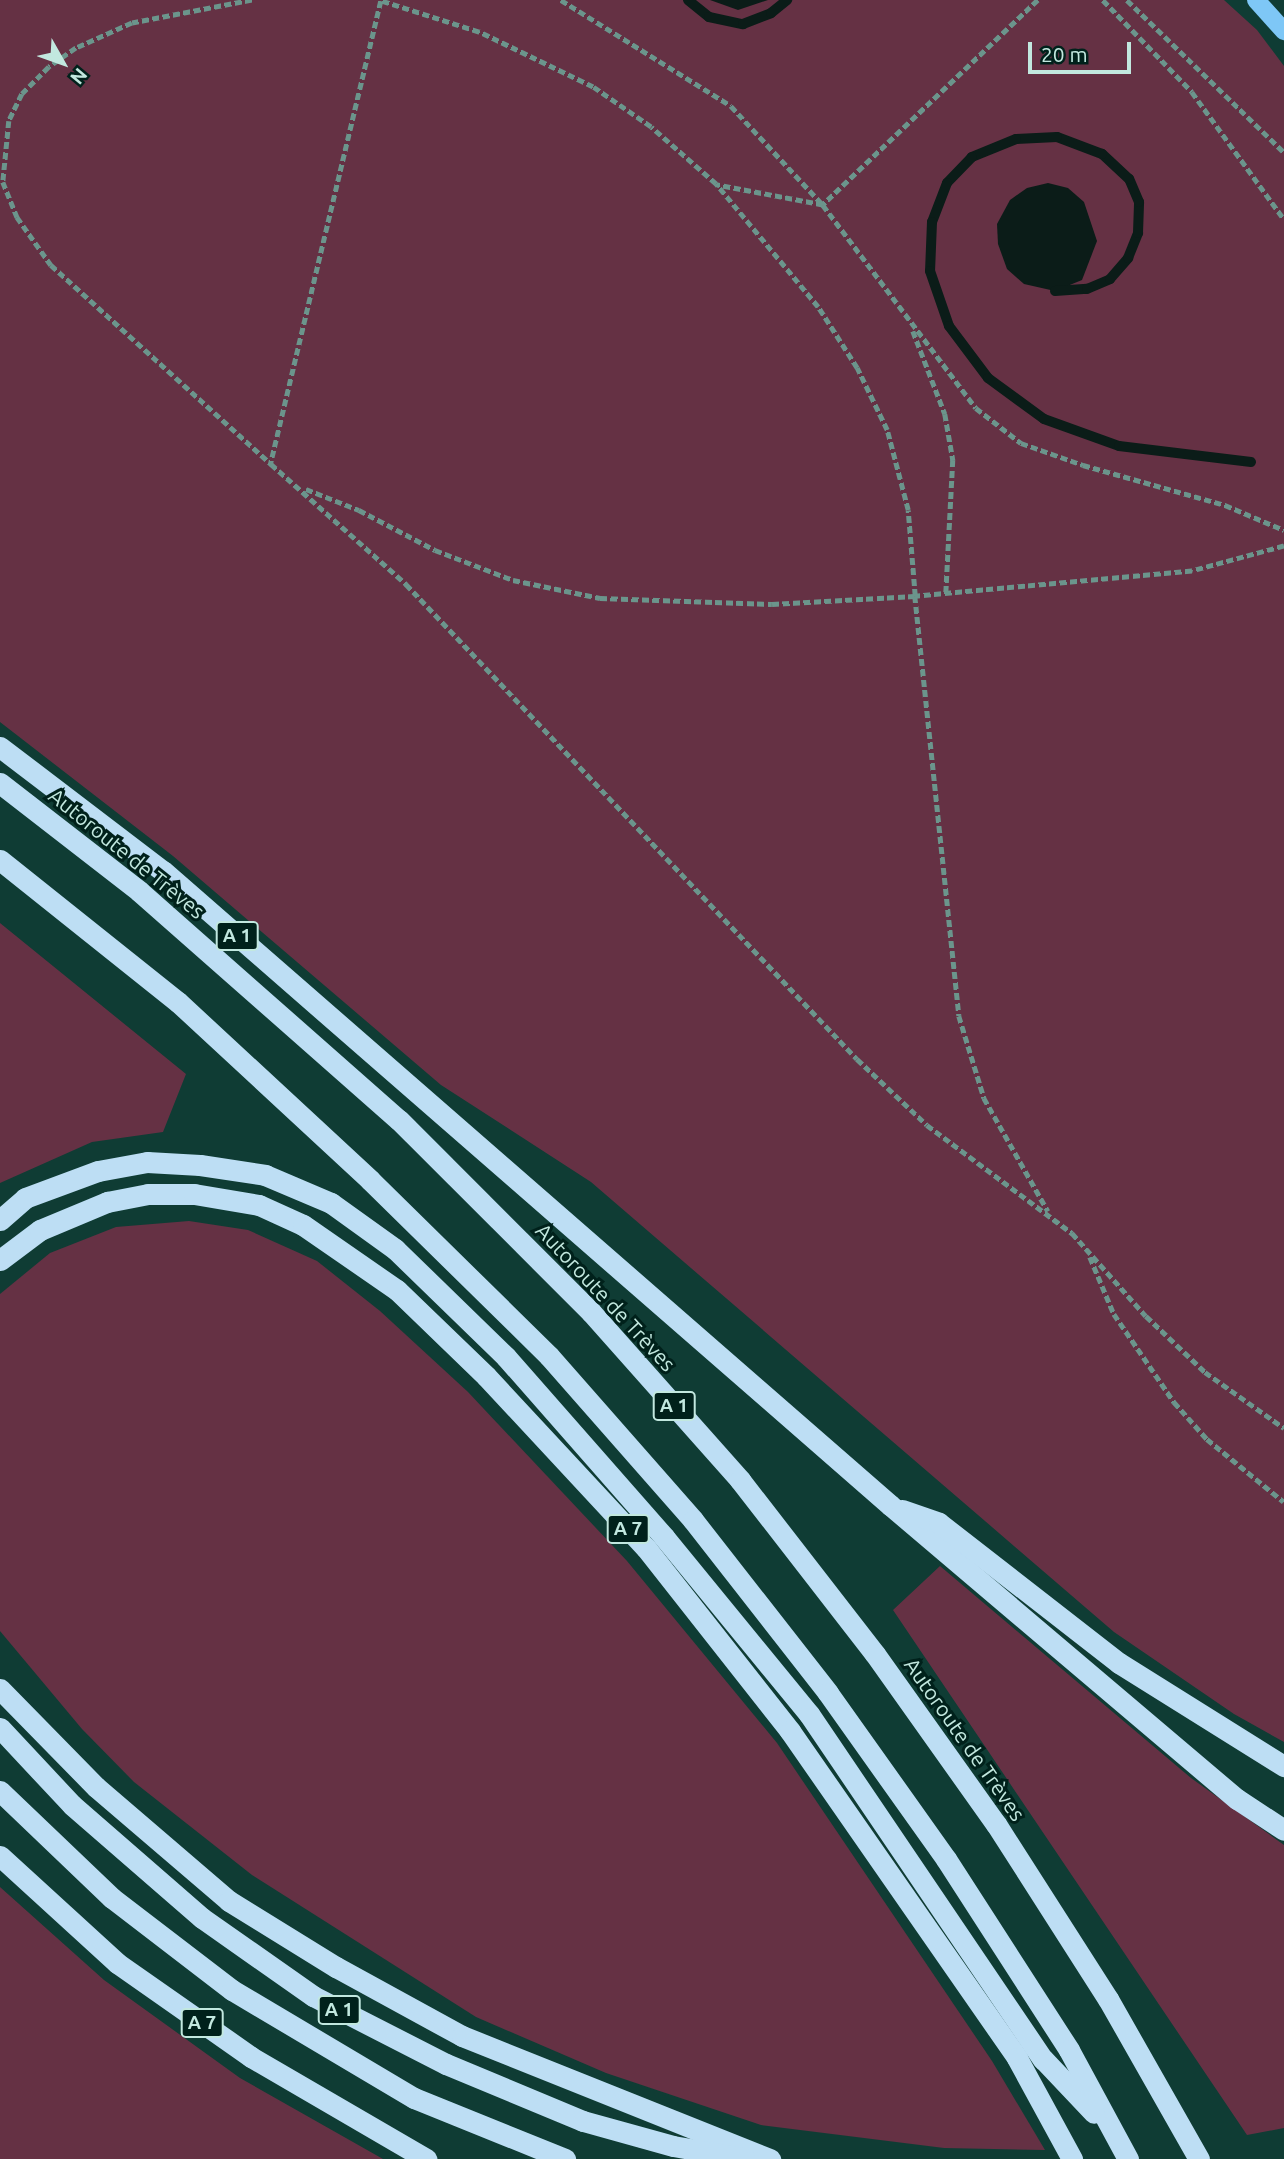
<!DOCTYPE html>
<meta charset="utf-8">
<style>
body{margin:0}
#map{position:relative;width:1284px;height:2159px;overflow:hidden;background:#0f3c34;font-family:Ubuntu,sans-serif}
div>[style]{position:absolute}
[style*='--x']{left:calc(var(--x)*1px);top:calc(var(--y)*1px);width:calc(var(--w)*1px);rotate:calc(var(--a)*1deg)}
.green>*{inset:0;background:#653144}
.water>*{inset:0;background:#0b1c18}
.stream>*{height:10px;margin:-5px;padding:0 5px;transform-origin:5px;border-radius:5px;background:#0b1c18}
.path>*{height:4.5px;margin-top:-2.25px;transform-origin:0;background:repeating-linear-gradient(90deg,#6b958c 0 7px,transparent 0 10.5px)}
.major>*{height:18px;margin:-9px;padding:0 9px;transform-origin:9px;border-radius:9px;background:#7ec7f6}
.highway>*{height:21px;margin:-10.5px;padding:0 10.5px;transform-origin:10.5px;border-radius:10.5px;background:#bddef4}
span{translate:-50% -50%;white-space:nowrap;text-align:center;line-height:1.15;-webkit-text-stroke:6px #00211b;paint-order:stroke}
.shield-label span{padding:2px 5px;background:#00211b;border:2px solid;border-radius:5px;-webkit-text-stroke-width:0}
.shield-label{font-size:19px;color:#c2e8df;font-weight:700}
.street-label{font-size:21px;color:#c2e8df}
.north{position:absolute;left:28px;top:28px;width:70px;height:70px;-webkit-text-stroke:5px #00211b;paint-order:stroke;rotate:130deg;font-size:19px;font-weight:700;line-height:28px;text-align:center;color:#c2e8df}
.north::after{content:'';display:block;margin:auto;width:24px;height:32px;background:#c2e8df;clip-path:polygon(50% 0,100% 100%,50% 72%,0 100%)}
.scale{position:absolute;left:1028px;top:42px;width:103px;height:32px;box-sizing:border-box;border:4px solid #c2e8df;border-top:0;padding-left:9px;font-size:21px;line-height:24px;white-space:nowrap;color:#c2e8df;-webkit-text-stroke:5px #00211b;paint-order:stroke}
</style>
<div id="map">
<div class="green">
<i style="clip-path:polygon(0 0,1224px 0,1257px 30px,1284px 66px,1284px 1742px,1234px 1714px,1114px 1632px,591px 1182px,441px 1085px,173px 856px,0 722px)"></i>
<i style="clip-path:polygon(0 923px,186px 1074px,163px 1132px,92px 1142px,0 1183px)"></i>
<i style="clip-path:polygon(189px 1221px,248px 1230px,317px 1261px,380px 1311px,468px 1392px,627px 1561px,777px 1743px,992px 2061px,1045px 2150px,944px 2148px,761px 2125px,606px 2073px,476px 2017px,252px 1875px,134px 1782px,82px 1729px,0 1631px,0 1294px,50px 1253px,116px 1227px)"></i>
<i style="clip-path:polygon(940px 1566px,1191px 1778px,1284px 1845px,1284px 2128px,1247px 2135px,893px 1610px)"></i>
<i style="clip-path:polygon(0 1887px,104px 1980px,240px 2078px,383px 2159px,0 2159px)"></i>
</div>
<div class="water">
<i style="clip-path:polygon(710px 0,768px 0,738px 10px)"></i>
<i style="clip-path:polygon(1048px 183px,1068px 188px,1084px 202px,1097px 241px,1082px 280px,1055px 291px,1024px 284px,1007px 269px,998px 244px,997px 224px,1010px 200px,1027px 188px)"></i>
</div>
<div class="stream">
<i style="--x:688;--y:0;--w:27;--a:39"></i>
<i style="--x:709;--y:17;--w:35;--a:12"></i>
<i style="--x:743;--y:24;--w:30;--a:-21"></i>
<i style="--x:771;--y:13;--w:21;--a:-39"></i>
<i style="--x:1055;--y:291;--w:32;--a:-4"></i>
<i style="--x:1087;--y:289;--w:25;--a:-23"></i>
<i style="--x:1110;--y:279;--w:28;--a:-49"></i>
<i style="--x:1128;--y:258;--w:27;--a:-68"></i>
<i style="--x:1138;--y:233;--w:31;--a:-88"></i>
<i style="--x:1139;--y:202;--w:25;--a:-113"></i>
<i style="--x:1129;--y:179;--w:37;--a:-137"></i>
<i style="--x:1102;--y:154;--w:48;--a:-159.3"></i>
<i style="--x:1057;--y:137;--w:41;--a:177.2"></i>
<i style="--x:1016;--y:139;--w:48;--a:157.8"></i>
<i style="--x:972;--y:157;--w:36;--a:134"></i>
<i style="--x:947;--y:183;--w:42;--a:111"></i>
<i style="--x:932;--y:222;--w:49;--a:92.3"></i>
<i style="--x:930;--y:271;--w:58;--a:70.9"></i>
<i style="--x:949;--y:326;--w:65;--a:53.1"></i>
<i style="--x:988;--y:378;--w:69;--a:36.2"></i>
<i style="--x:1044;--y:419;--w:80;--a:19.8"></i>
<i style="--x:1119;--y:446;--w:133;--a:6.9"></i>
</div>
<div class="path">
<i style="--x:252;--y:0;--w:122;--a:169.1"></i>
<i style="--x:132;--y:23;--w:61;--a:155.9"></i>
<i style="--x:76;--y:48;--w:33;--a:145"></i>
<i style="--x:49;--y:67;--w:38;--a:135"></i>
<i style="--x:22;--y:94;--w:30;--a:116"></i>
<i style="--x:9;--y:121;--w:61;--a:95.6"></i>
<i style="--x:3;--y:182;--w:38;--a:68"></i>
<i style="--x:17;--y:217;--w:59;--a:54.7"></i>
<i style="--x:51;--y:265;--w:297;--a:42.1"></i>
<i style="--x:561;--y:0;--w:200;--a:31.9"></i>
<i style="--x:731;--y:106;--w:135;--a:47.1"></i>
<i style="--x:823;--y:205;--w:108;--a:-169.3"></i>
<i style="--x:1038;--y:0;--w:297;--a:136.4"></i>
<i style="--x:823;--y:205;--w:254;--a:53"></i>
<i style="--x:976;--y:408;--w:57;--a:37.9"></i>
<i style="--x:1021;--y:443;--w:66;--a:19.5"></i>
<i style="--x:1083;--y:465;--w:148;--a:15.7"></i>
<i style="--x:1225;--y:505;--w:64;--a:23"></i>
<i style="--x:1103;--y:0;--w:128;--a:45.9"></i>
<i style="--x:1192;--y:92;--w:157;--a:54.1"></i>
<i style="--x:1127;--y:0;--w:219;--a:44.1"></i>
<i style="--x:913;--y:331;--w:89;--a:68.9"></i>
<i style="--x:945;--y:414;--w:47;--a:80.1"></i>
<i style="--x:953;--y:460;--w:132;--a:93"></i>
<i style="--x:306;--y:489;--w:57;--a:21.6"></i>
<i style="--x:359;--y:510;--w:86;--a:27.8"></i>
<i style="--x:435;--y:550;--w:84;--a:21"></i>
<i style="--x:513;--y:580;--w:89;--a:11.7"></i>
<i style="--x:600;--y:598;--w:172;--a:2"></i>
<i style="--x:772;--y:604;--w:143;--a:-3.2"></i>
<i style="--x:915;--y:596;--w:422;--a:84"></i>
<i style="--x:959;--y:1016;--w:86;--a:73"></i>
<i style="--x:984;--y:1098;--w:130;--a:60.5"></i>
<i style="--x:1284;--y:546;--w:95;--a:164.8"></i>
<i style="--x:1192;--y:571;--w:278;--a:174.8"></i>
<i style="--x:915;--y:596;--w:86;--a:-94.7"></i>
<i style="--x:908;--y:510;--w:83;--a:-104.7"></i>
<i style="--x:887;--y:430;--w:69;--a:-115.8"></i>
<i style="--x:857;--y:368;--w:72;--a:-122.6"></i>
<i style="--x:818;--y:307;--w:160;--a:-129.7"></i>
<i style="--x:716;--y:184;--w:86;--a:-138.8"></i>
<i style="--x:651;--y:127;--w:70;--a:-145.4"></i>
<i style="--x:593;--y:87;--w:127;--a:-154.2"></i>
<i style="--x:479;--y:32;--w:103;--a:-162.4"></i>
<i style="--x:381;--y:1;--w:476;--a:103.4"></i>
<i style="--x:271;--y:464;--w:181;--a:41.6"></i>
<i style="--x:406;--y:584;--w:655;--a:46.48"></i>
<i style="--x:857;--y:1059;--w:96;--a:43.3"></i>
<i style="--x:927;--y:1125;--w:181;--a:36.7"></i>
<i style="--x:1072;--y:1233;--w:111;--a:48.3"></i>
<i style="--x:1146;--y:1316;--w:81;--a:43.5"></i>
<i style="--x:1205;--y:1372;--w:97;--a:35.3"></i>
<i style="--x:1090;--y:1257;--w:62;--a:67.2"></i>
<i style="--x:1114;--y:1314;--w:107;--a:55.7"></i>
<i style="--x:1174;--y:1402;--w:50;--a:48.3"></i>
<i style="--x:1207;--y:1439;--w:99;--a:39.3"></i>
</div>
<div class="major">
<i style="--x:1256;--y:0;--w:42;--a:47.9"></i>
</div>
<div class="highway">
<i style="--x:0;--y:747;--w:205;--a:37.3"></i>
<i style="--x:163;--y:871;--w:965;--a:41.09"></i>
<i style="--x:890;--y:1505;--w:455;--a:40.3"></i>
<i style="--x:1237;--y:1799;--w:56;--a:33.4"></i>
<i style="--x:0;--y:783;--w:176;--a:37.8"></i>
<i style="--x:139;--y:891;--w:346;--a:41.4"></i>
<i style="--x:399;--y:1120;--w:272;--a:45"></i>
<i style="--x:591;--y:1312;--w:225;--a:48.4"></i>
<i style="--x:740;--y:1480;--w:220;--a:52.2"></i>
<i style="--x:875;--y:1654;--w:209;--a:54.6"></i>
<i style="--x:996;--y:1824;--w:208;--a:57.4"></i>
<i style="--x:1108;--y:1999;--w:184;--a:60.4"></i>
<i style="--x:0;--y:860;--w:228;--a:38.6"></i>
<i style="--x:178;--y:1002;--w:262;--a:42.8"></i>
<i style="--x:370;--y:1180;--w:251;--a:44.5"></i>
<i style="--x:549;--y:1356;--w:218;--a:48.7"></i>
<i style="--x:693;--y:1520;--w:219;--a:52"></i>
<i style="--x:828;--y:1693;--w:204;--a:54.6"></i>
<i style="--x:946;--y:1859;--w:227;--a:57.2"></i>
<i style="--x:1069;--y:2050;--w:124;--a:61.6"></i>
<i style="--x:0;--y:1220;--w:33;--a:-41"></i>
<i style="--x:25;--y:1198;--w:78;--a:-20.3"></i>
<i style="--x:98;--y:1171;--w:50;--a:-10.4"></i>
<i style="--x:147;--y:1162;--w:53;--a:3.2"></i>
<i style="--x:200;--y:1165;--w:66;--a:8.7"></i>
<i style="--x:265;--y:1175;--w:72;--a:23"></i>
<i style="--x:331;--y:1203;--w:79;--a:35.7"></i>
<i style="--x:395;--y:1249;--w:155;--a:44.2"></i>
<i style="--x:506;--y:1357;--w:240;--a:48.7"></i>
<i style="--x:664;--y:1537;--w:229;--a:50.7"></i>
<i style="--x:809;--y:1714;--w:417;--a:55.9"></i>
<i style="--x:1043;--y:2059;--w:74;--a:46.6"></i>
<i style="--x:0;--y:1260;--w:50;--a:-36.9"></i>
<i style="--x:40;--y:1230;--w:73;--a:-22.7"></i>
<i style="--x:107;--y:1202;--w:42;--a:-11"></i>
<i style="--x:148;--y:1194;--w:46;--a:0"></i>
<i style="--x:194;--y:1194;--w:66;--a:9.6"></i>
<i style="--x:259;--y:1205;--w:48;--a:24.4"></i>
<i style="--x:303;--y:1225;--w:114;--a:34.7"></i>
<i style="--x:397;--y:1290;--w:124;--a:44"></i>
<i style="--x:486;--y:1376;--w:235;--a:47.1"></i>
<i style="--x:646;--y:1548;--w:233;--a:51.8"></i>
<i style="--x:790;--y:1731;--w:398;--a:55.2"></i>
<i style="--x:1017;--y:2058;--w:115;--a:61.4"></i>
<i style="--x:902;--y:1510;--w:39;--a:19"></i>
<i style="--x:939;--y:1523;--w:228;--a:37.9"></i>
<i style="--x:1119;--y:1663;--w:195;--a:32"></i>
<i style="--x:0;--y:1689;--w:137;--a:45.6"></i>
<i style="--x:96;--y:1787;--w:175;--a:40.6"></i>
<i style="--x:229;--y:1901;--w:126;--a:31.7"></i>
<i style="--x:336;--y:1967;--w:144;--a:28.7"></i>
<i style="--x:462;--y:2036;--w:332;--a:21.8"></i>
<i style="--x:0;--y:1728;--w:105;--a:46.9"></i>
<i style="--x:72;--y:1805;--w:172;--a:41"></i>
<i style="--x:202;--y:1918;--w:136;--a:35.1"></i>
<i style="--x:313;--y:1996;--w:149;--a:27.1"></i>
<i style="--x:446;--y:2064;--w:148;--a:22.6"></i>
<i style="--x:583;--y:2121;--w:93;--a:15.5"></i>
<i style="--x:673;--y:2146;--w:72;--a:9.6"></i>
<i style="--x:0;--y:1791;--w:155;--a:43.7"></i>
<i style="--x:112;--y:1898;--w:151;--a:37.5"></i>
<i style="--x:232;--y:1990;--w:212;--a:30.7"></i>
<i style="--x:414;--y:2098;--w:163;--a:22"></i>
<i style="--x:0;--y:1856;--w:159;--a:42.4"></i>
<i style="--x:117;--y:1963;--w:164;--a:35"></i>
<i style="--x:251;--y:2057;--w:203;--a:30.2"></i>
</div>
<div class="shield-label">
<span style="left:237px;top:936px">A 1</span>
<span style="left:674px;top:1406px">A 1</span>
<span style="left:628px;top:1529px">A 7</span>
<span style="left:339px;top:2010px">A 1</span>
<span style="left:202px;top:2023px">A 7</span>
</div>
<div class="street-label">
<span style="left:127px;top:853px;rotate:39deg">Autoroute de Trèves</span>
<span style="left:606px;top:1297px;rotate:47deg">Autoroute de Trèves</span>
<span style="left:965px;top:1739px;rotate:55deg">Autoroute de Trèves</span>
</div>
<div class="north">N</div>
<div class="scale">20 m</div>
</div>
